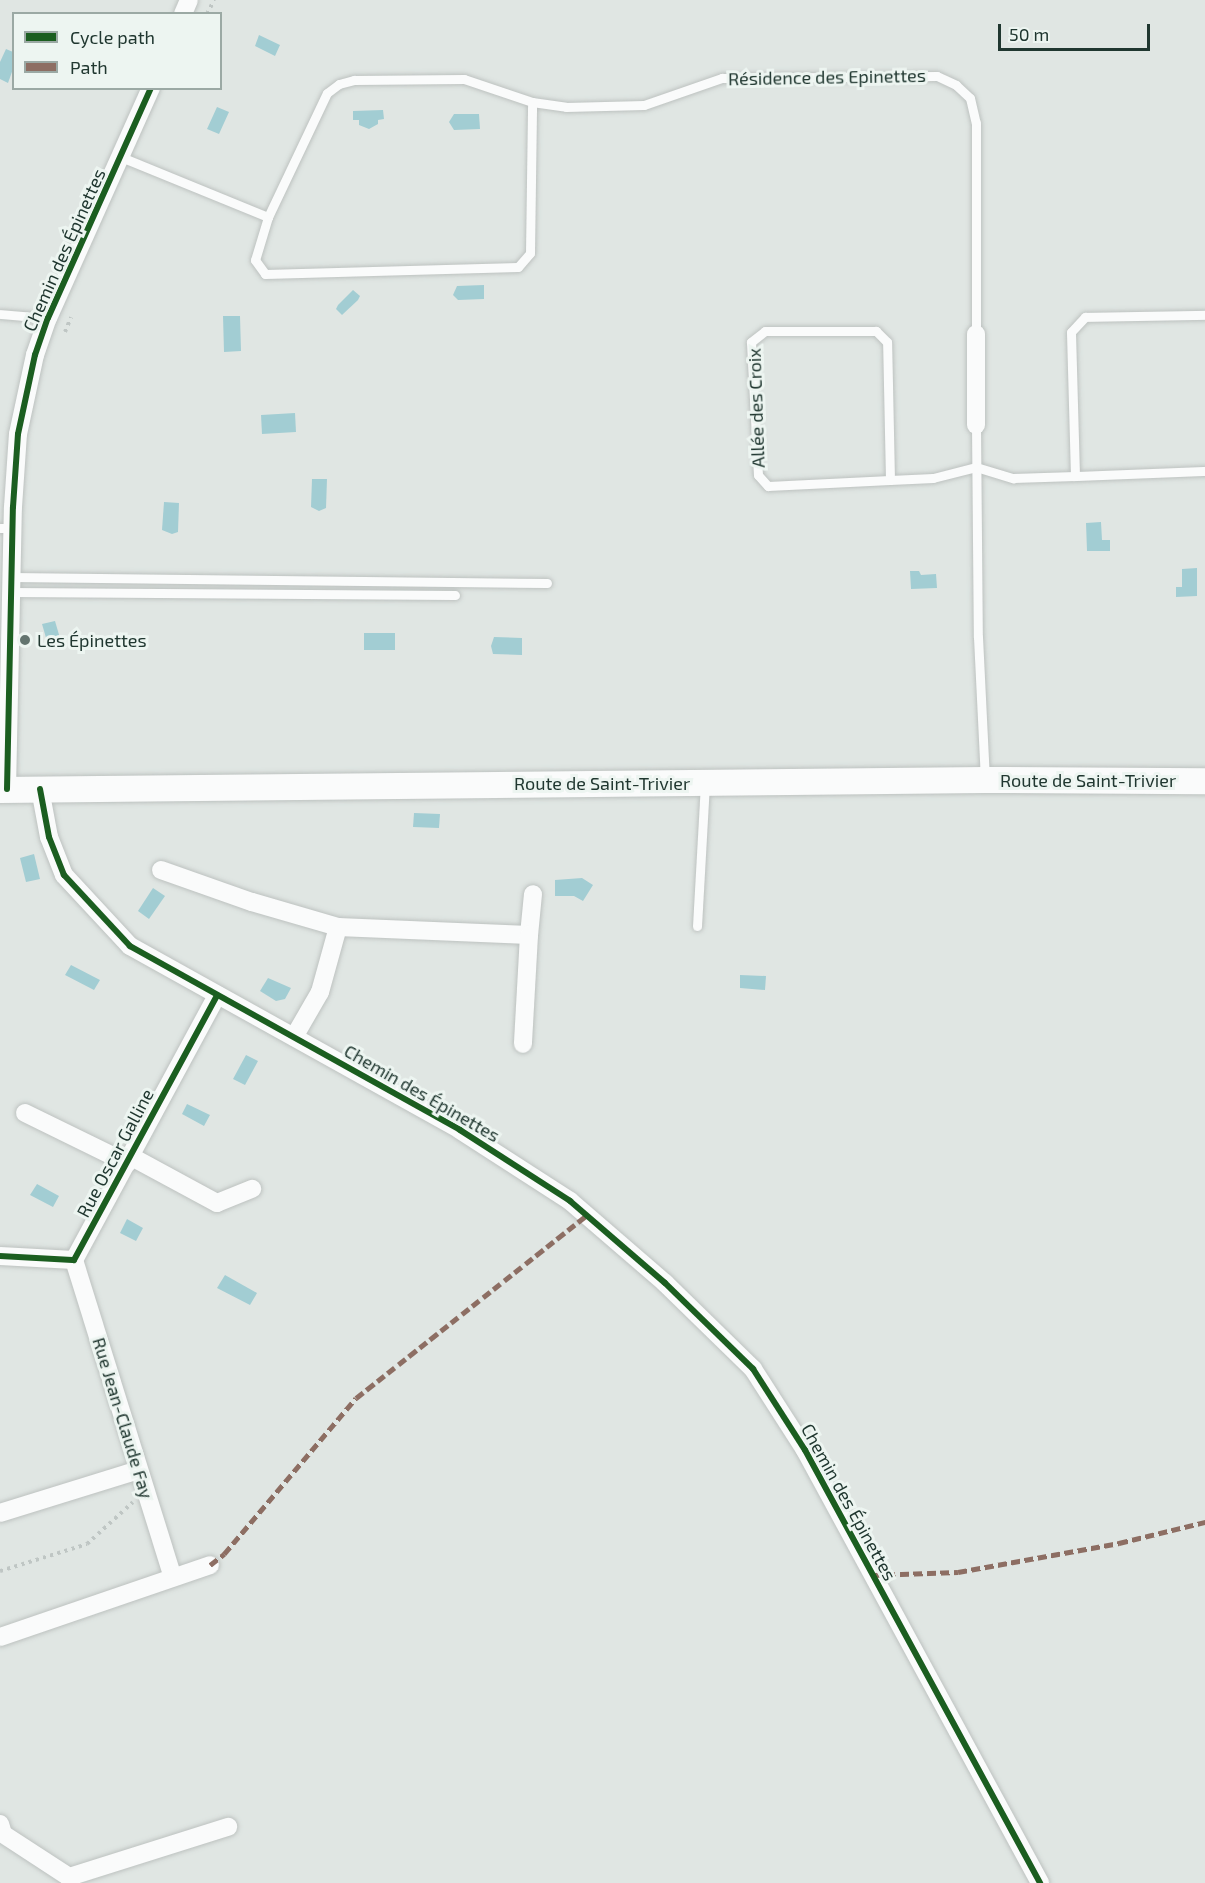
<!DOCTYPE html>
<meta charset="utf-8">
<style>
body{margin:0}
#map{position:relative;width:1205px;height:1883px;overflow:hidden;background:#e0e6e3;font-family:"Exo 2",sans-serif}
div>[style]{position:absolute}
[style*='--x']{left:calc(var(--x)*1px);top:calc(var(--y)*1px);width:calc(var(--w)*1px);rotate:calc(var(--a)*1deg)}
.water>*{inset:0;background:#a2cdd3}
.path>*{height:4px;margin-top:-2px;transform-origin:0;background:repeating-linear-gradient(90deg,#bfc6c4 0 3px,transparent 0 7.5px)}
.roads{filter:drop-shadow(0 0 2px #bdc2c0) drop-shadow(0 0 2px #bdc2c0)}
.service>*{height:9px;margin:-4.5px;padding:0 4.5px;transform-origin:4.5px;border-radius:4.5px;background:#fafbfb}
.minor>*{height:18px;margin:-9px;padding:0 9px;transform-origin:9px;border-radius:9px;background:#fafbfb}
.secondary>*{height:26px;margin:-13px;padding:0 13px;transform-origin:13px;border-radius:13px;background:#fafbfb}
.quiet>*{height:4.5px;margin-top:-2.25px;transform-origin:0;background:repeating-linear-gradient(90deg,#8d6e63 0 9px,transparent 0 13.5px)}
.cycleway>*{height:6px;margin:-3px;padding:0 3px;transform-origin:3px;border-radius:3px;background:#1b5e20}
.dots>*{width:16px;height:16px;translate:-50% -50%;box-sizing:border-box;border:3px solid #edf5f1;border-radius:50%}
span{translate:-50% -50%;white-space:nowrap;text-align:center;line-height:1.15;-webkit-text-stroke:6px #edf5f1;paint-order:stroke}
.street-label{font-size:18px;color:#203730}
.poi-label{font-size:18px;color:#203730}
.left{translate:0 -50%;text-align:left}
.legend{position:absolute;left:12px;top:12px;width:210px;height:78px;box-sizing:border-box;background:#edf5f1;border:2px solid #9ba9a4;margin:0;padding:8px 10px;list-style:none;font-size:18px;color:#203730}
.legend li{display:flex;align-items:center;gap:12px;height:30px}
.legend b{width:30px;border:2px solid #9ba9a4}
.scale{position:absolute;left:998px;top:24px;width:152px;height:27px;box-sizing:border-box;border:3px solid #203730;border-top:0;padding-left:8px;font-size:18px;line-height:21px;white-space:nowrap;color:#203730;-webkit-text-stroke:4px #edf5f1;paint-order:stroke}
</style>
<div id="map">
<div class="water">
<i style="clip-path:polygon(259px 35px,280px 45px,275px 56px,255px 46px)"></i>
<i style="clip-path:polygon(6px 49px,13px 52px,13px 69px,8px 83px,0 79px,0 62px)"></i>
<i style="clip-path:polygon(217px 107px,229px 112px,219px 134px,207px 129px)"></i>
<i style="clip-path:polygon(383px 110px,384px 119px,378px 120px,378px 124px,369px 129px,359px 125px,359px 120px,353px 120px,353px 111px)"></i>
<i style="clip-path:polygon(454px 114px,479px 114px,480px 129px,454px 130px,449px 122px)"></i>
<i style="clip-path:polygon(484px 285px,484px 299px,458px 300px,453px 295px,457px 286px)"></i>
<i style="clip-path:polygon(353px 290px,360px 296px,358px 300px,342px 315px,336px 309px,338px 305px)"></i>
<i style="clip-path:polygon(223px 316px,240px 316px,241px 351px,224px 352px)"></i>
<i style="clip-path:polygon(295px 413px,296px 432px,262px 434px,261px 415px)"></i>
<i style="clip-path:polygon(312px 479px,327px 479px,326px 508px,319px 511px,311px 507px)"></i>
<i style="clip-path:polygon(164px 502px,179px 503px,178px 532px,172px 534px,162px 530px)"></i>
<i style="clip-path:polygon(1101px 522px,1102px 540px,1110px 540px,1110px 551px,1087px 551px,1086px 523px)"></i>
<i style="clip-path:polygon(1197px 568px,1197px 596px,1176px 597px,1176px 587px,1182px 587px,1182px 569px)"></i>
<i style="clip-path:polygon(910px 571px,919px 571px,921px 575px,936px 574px,937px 588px,911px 589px)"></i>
<i style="clip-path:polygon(55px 621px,62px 645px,49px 648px,42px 624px)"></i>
<i style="clip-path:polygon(364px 633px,395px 633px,395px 650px,364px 650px)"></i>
<i style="clip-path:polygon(494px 637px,522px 638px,522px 655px,493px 654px,491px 646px)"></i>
<i style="clip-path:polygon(414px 813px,440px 814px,439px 828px,413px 827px)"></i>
<i style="clip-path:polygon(34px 854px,40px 879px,26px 882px,20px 858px)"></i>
<i style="clip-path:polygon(582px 878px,593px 885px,583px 901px,574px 896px,555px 896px,555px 880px)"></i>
<i style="clip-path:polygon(153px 888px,165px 896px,149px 919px,138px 911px)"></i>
<i style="clip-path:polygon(71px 965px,100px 980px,94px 990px,65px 975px)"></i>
<i style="clip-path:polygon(740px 975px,766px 976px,765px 990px,740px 988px)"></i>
<i style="clip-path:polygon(268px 978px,291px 988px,285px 999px,276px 1001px,260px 991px)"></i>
<i style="clip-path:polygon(246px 1055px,258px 1061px,245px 1085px,233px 1079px)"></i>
<i style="clip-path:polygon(187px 1104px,210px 1115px,204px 1126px,182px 1114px)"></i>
<i style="clip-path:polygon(37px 1184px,59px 1196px,53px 1207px,30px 1195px)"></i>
<i style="clip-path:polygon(127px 1219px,143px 1228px,136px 1241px,120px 1233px)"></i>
<i style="clip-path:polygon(225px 1275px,257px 1293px,250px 1305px,217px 1288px)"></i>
</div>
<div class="path">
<i style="--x:207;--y:14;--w:16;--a:-63"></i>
<i style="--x:65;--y:332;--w:16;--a:-68"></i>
<i style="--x:0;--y:1571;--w:91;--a:-17.2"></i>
<i style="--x:87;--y:1544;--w:62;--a:-42.4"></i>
</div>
<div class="roads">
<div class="service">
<i style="--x:121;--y:157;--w:159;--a:22.2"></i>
<i style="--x:268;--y:217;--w:137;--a:-64.6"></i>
<i style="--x:327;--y:93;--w:15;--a:-37"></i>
<i style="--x:339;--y:84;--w:16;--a:-15"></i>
<i style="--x:354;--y:80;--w:110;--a:-0.5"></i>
<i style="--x:464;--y:79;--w:72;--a:18.7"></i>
<i style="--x:532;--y:102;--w:34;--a:8"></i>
<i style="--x:566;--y:107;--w:78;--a:-1.5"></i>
<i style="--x:644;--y:105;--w:83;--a:-19.1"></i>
<i style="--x:722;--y:78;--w:215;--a:-0.5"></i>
<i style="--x:937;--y:76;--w:21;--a:25"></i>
<i style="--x:956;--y:85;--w:19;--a:43"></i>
<i style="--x:970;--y:98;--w:26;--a:77"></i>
<i style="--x:976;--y:123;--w:211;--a:90"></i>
<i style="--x:268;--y:217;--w:45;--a:106.8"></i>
<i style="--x:255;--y:260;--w:17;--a:54"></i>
<i style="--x:265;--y:274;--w:253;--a:-1.6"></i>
<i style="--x:518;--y:267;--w:18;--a:-49"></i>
<i style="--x:530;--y:253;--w:151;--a:-89.2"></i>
<i style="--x:0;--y:314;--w:48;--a:4.8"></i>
<i style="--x:976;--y:425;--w:212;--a:89.5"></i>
<i style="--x:978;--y:637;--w:141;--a:87.2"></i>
<i style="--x:1075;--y:476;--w:130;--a:-2.2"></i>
<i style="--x:890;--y:480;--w:138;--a:-91.2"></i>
<i style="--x:887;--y:342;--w:16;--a:-135"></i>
<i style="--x:876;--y:331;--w:111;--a:180"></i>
<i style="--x:765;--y:331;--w:18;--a:142"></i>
<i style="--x:751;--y:342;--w:133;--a:87"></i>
<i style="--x:758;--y:475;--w:15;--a:48"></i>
<i style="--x:768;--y:486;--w:122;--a:-2.8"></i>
<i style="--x:890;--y:480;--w:43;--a:-2.7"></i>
<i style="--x:933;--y:478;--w:44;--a:-14.3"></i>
<i style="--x:976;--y:467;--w:39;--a:17"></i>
<i style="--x:1013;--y:478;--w:62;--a:-1.8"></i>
<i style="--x:1075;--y:476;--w:144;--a:-91.6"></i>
<i style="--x:1071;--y:332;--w:21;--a:-47"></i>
<i style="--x:1085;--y:317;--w:120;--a:-1"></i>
<i style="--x:0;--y:528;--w:12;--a:0"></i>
<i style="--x:11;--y:577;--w:536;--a:0.64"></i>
<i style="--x:11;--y:592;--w:444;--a:0.4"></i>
<i style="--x:697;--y:926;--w:141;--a:-86.8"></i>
</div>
<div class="minor">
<i style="--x:183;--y:14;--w:15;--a:-67"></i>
<i style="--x:976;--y:425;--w:91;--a:-90"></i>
<i style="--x:7;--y:789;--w:282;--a:-88.8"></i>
<i style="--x:13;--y:507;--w:73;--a:-86.1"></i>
<i style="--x:18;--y:434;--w:81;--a:-77.9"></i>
<i style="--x:35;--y:355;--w:39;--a:-71"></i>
<i style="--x:48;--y:318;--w:252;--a:-65.9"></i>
<i style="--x:40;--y:789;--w:49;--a:79.4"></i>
<i style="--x:49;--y:837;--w:41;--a:68.5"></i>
<i style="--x:64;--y:875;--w:97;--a:47.1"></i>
<i style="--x:130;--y:946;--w:378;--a:29.1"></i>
<i style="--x:460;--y:1130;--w:131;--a:32.8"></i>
<i style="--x:570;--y:1201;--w:125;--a:40.8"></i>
<i style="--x:665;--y:1283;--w:123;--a:44.3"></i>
<i style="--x:753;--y:1369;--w:96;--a:57.3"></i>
<i style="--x:805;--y:1450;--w:493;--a:61.5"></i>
<i style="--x:161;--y:870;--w:96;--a:19.4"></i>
<i style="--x:252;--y:902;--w:90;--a:16.2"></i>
<i style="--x:529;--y:935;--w:41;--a:-84.4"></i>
<i style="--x:294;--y:1037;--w:52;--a:-60"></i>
<i style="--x:320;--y:992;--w:67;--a:-74.5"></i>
<i style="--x:338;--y:927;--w:191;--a:2.4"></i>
<i style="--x:529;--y:935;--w:109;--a:93.2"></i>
<i style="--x:25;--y:1113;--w:114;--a:26.1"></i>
<i style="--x:130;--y:1156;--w:99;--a:28.4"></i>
<i style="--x:217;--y:1203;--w:38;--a:-22"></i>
<i style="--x:0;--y:1256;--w:74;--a:3.1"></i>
<i style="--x:74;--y:1260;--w:301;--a:-61.6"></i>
<i style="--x:74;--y:1260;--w:332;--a:72.7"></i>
<i style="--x:0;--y:1513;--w:145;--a:-17.2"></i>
<i style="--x:0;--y:1637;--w:222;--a:-18.9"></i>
<i style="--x:0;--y:1824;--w:10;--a:73"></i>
<i style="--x:3;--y:1834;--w:79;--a:33.1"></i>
<i style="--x:69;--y:1877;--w:6;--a:72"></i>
<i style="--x:69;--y:1877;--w:167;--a:-17.5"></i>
</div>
<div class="secondary">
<i style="--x:0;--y:790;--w:985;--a:-0.58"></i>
<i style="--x:985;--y:780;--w:220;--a:0.3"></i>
</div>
</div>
<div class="quiet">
<i style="--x:210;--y:1565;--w:18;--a:-38"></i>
<i style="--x:224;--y:1554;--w:204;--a:-49.8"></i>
<i style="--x:356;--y:1398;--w:295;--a:-38.4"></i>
<i style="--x:873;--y:1575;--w:85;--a:-2"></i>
<i style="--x:958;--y:1572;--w:164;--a:-10.2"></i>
<i style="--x:1119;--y:1543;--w:89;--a:-13.7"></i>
</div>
<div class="cycleway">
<i style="--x:7;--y:789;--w:282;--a:-88.8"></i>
<i style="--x:13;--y:507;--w:73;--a:-86.1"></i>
<i style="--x:18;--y:434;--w:81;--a:-77.9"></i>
<i style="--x:35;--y:355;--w:39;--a:-71"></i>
<i style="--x:48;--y:318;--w:252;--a:-65.9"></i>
<i style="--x:40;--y:789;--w:49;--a:79.4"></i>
<i style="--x:49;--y:837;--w:41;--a:68.5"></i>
<i style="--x:64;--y:875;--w:97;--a:47.1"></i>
<i style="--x:130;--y:946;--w:378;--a:29.1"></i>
<i style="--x:460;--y:1130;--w:131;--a:32.8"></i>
<i style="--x:570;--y:1201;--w:125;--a:40.8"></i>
<i style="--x:665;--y:1283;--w:123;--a:44.3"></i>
<i style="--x:753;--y:1369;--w:96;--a:57.3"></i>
<i style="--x:805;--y:1450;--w:493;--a:61.5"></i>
<i style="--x:0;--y:1256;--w:74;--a:3.1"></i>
<i style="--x:74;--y:1260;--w:301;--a:-61.6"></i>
</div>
<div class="dots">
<i style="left:25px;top:640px;background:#63746f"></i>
</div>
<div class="street-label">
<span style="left:827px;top:77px;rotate:-1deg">Résidence des Epinettes</span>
<span style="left:64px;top:250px;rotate:-66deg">Chemin des Épinettes</span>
<span style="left:756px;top:408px;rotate:-92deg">Allée des Croix</span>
<span style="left:1088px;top:780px">Route de Saint-Trivier</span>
<span style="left:602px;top:783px">Route de Saint-Trivier</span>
<span style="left:422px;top:1093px;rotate:30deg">Chemin des Épinettes</span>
<span style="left:115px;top:1153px;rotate:-62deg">Rue Oscar Galline</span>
<span style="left:123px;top:1418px;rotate:73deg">Rue Jean-Claude Fay</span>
<span style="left:849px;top:1502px;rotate:61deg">Chemin des Épinettes</span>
</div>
<div class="poi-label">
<span class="left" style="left:37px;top:640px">Les Épinettes</span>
</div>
<ul class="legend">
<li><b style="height:8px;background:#1b5e20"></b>Cycle path</li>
<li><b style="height:8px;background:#8d6e63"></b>Path</li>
</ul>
<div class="scale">50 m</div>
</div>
